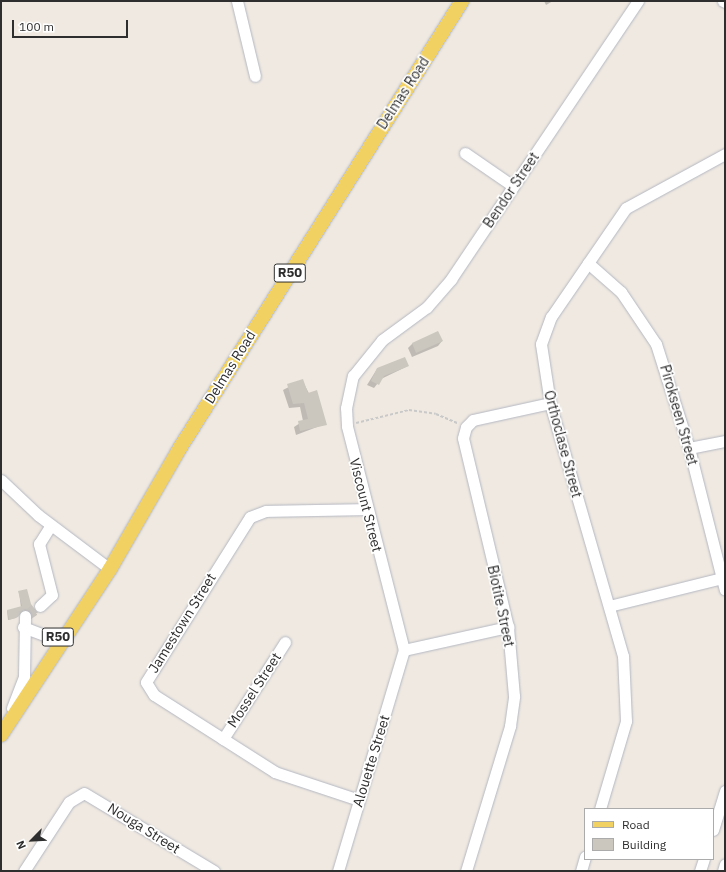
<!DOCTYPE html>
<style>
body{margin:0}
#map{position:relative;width:726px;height:872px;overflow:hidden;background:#efe9e1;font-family:"IBM Plex Sans",sans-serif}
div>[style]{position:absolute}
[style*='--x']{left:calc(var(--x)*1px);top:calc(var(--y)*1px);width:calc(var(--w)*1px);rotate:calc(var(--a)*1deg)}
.shadow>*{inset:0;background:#0003}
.building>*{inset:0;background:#cbc7bf}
.minor-tunnel>*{height:11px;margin-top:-5.5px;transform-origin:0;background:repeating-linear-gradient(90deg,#c8c4bd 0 11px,transparent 0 16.5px)}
.path>*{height:1.5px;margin-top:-0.75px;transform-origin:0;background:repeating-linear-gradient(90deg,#c9c9c9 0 3px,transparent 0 5px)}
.roads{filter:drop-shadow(0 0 1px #b4b7c1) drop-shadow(0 0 1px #b4b7c1)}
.minor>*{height:11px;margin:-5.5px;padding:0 5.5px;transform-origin:5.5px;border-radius:5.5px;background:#fff}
.major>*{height:14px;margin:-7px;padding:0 7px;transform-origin:7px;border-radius:7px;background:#f2d163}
span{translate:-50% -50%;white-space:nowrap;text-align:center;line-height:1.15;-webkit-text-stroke:3.5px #fff;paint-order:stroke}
.shield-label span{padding:1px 3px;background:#fff;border:1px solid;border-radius:3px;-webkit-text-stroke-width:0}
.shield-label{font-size:13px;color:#2e2e2e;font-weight:700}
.street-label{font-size:14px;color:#2e2e2e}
.frame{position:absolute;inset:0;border:2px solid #2e2e2e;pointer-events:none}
.legend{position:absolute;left:584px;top:808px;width:130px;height:52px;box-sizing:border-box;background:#fff;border:1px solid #ababab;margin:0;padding:5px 7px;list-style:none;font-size:12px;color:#2e2e2e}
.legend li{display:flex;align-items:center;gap:8px;height:20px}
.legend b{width:20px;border:1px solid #ababab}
.north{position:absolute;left:12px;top:820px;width:40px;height:40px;-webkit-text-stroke:3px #fff;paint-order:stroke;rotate:246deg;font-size:11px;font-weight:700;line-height:16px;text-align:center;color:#2e2e2e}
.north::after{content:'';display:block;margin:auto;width:14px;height:18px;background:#2e2e2e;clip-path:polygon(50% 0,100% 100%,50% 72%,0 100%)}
.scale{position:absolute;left:12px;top:20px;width:116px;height:18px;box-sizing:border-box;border:2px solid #2e2e2e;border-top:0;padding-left:5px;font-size:12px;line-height:14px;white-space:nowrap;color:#2e2e2e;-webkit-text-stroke:3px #fff;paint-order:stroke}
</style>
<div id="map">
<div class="shadow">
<i style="clip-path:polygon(544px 1px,553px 1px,546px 5px)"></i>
<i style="clip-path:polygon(438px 332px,442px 341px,438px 346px,412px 357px,408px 348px,412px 344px)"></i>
<i style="clip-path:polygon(408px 366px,381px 379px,374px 388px,367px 385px,377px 369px)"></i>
<i style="clip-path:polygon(302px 380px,325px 424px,296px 435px,294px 427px,303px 421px,300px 407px,289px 408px,283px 390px)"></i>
<i style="clip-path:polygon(19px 592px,37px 613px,30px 615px,23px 609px,16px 618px,8px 620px,7px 611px,21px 608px)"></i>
</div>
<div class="building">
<i style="clip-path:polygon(438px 331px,443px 341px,416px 353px,412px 343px)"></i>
<i style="clip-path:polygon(405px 357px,409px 366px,384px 376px,379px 385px,371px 381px,377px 368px)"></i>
<i style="clip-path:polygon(303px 379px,308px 393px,317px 390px,327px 425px,300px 431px,298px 421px,308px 419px,304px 403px,293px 404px,287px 384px)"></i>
<i style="clip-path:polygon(27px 589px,31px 604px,38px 613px,32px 614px,25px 609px,18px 617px,9px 620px,7px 610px,22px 606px,18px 591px)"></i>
</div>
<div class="minor-tunnel">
<i style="--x:25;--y:616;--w:18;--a:-34"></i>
</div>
<div class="path">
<i style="--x:356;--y:423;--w:55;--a:-13.8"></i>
<i style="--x:409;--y:410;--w:27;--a:8"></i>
<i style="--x:436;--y:414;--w:25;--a:23"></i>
</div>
<div class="roads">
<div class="minor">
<i style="--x:237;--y:1;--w:77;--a:76.5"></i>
<i style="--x:723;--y:1;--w:2;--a:27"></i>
<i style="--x:465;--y:153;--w:58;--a:34.5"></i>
<i style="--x:588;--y:263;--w:44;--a:41.3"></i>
<i style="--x:621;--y:292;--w:63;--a:56.1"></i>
<i style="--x:656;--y:344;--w:109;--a:72.4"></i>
<i style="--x:689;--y:448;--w:146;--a:75.8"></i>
<i style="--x:689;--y:448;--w:37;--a:-11"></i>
<i style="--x:1;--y:480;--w:51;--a:43.4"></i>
<i style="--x:38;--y:515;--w:90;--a:36.9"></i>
<i style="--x:40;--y:606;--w:16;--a:-43"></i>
<i style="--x:52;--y:595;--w:53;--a:-104.3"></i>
<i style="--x:39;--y:544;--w:22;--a:-58"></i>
<i style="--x:609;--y:606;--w:116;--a:-13.9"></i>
<i style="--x:23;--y:627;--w:25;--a:21"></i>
<i style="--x:46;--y:636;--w:13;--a:0"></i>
<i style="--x:404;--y:650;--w:231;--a:-104.3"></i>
<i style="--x:347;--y:426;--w:18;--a:-93"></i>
<i style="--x:346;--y:408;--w:33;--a:-78"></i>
<i style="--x:353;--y:376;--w:46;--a:-51.1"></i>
<i style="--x:382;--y:340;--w:56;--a:-36.3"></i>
<i style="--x:427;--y:307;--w:37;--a:-49"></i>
<i style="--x:451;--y:279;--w:335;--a:-56.1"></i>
<i style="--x:404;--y:650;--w:107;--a:-12.5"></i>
<i style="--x:12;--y:708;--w:34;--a:-69"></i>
<i style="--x:24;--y:676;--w:60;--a:-89"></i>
<i style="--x:223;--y:739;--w:115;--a:-57.4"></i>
<i style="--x:359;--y:800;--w:89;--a:-161.6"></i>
<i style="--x:275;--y:772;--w:143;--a:-147.5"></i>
<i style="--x:154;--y:695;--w:15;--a:-122"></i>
<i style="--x:146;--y:682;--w:195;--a:-57.8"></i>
<i style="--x:250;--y:517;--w:17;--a:-21"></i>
<i style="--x:266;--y:511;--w:100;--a:-1.1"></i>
<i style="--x:600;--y:809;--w:92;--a:-73.5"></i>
<i style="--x:626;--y:721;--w:65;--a:-92.6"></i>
<i style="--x:623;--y:656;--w:263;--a:-106.1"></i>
<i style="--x:550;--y:403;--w:60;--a:-98.7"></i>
<i style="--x:541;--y:344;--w:29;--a:-70"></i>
<i style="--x:551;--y:317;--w:132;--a:-55.5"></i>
<i style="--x:626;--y:208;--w:113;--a:-28.6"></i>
<i style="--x:713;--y:830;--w:41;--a:-72.9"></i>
<i style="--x:24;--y:871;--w:82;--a:-56.9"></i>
<i style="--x:69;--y:802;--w:17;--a:-31"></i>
<i style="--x:84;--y:793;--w:152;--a:31"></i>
<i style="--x:338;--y:871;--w:231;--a:-73.4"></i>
<i style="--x:466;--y:871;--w:152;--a:-73.1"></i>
<i style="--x:510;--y:726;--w:30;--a:-82"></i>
<i style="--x:514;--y:696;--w:69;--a:-95"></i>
<i style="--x:508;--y:627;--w:194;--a:-103.4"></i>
<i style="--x:463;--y:438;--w:11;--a:-75"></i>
<i style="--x:466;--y:427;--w:10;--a:-45"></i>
<i style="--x:473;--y:420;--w:79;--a:-12.4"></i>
<i style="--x:581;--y:871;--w:15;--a:-74"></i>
<i style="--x:700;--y:871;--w:13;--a:-72"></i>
<i style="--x:723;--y:871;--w:7;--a:-74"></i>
</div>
<div class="major">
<i style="--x:1;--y:735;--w:199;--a:-56.7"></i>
<i style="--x:110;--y:569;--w:136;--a:-60"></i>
<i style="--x:178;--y:451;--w:532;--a:-57.74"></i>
</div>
</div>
<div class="shield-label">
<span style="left:290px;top:273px">R50</span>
<span style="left:58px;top:637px">R50</span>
</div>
<div class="street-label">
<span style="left:403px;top:93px;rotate:-57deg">Delmas Road</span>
<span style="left:511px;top:190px;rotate:-56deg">Bendor Street</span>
<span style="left:230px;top:367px;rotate:-58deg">Delmas Road</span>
<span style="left:679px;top:415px;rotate:74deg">Pirokseen Street</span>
<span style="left:563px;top:444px;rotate:75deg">Orthoclase Street</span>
<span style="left:366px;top:505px;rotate:76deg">Viscount Street</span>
<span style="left:501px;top:606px;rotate:78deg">Biotite Street</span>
<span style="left:182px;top:623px;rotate:-58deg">Jamestown Street</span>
<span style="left:254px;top:690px;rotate:-57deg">Mossel Street</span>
<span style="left:371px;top:761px;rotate:-73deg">Alouette Street</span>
<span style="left:144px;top:828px;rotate:32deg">Nouga Street</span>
</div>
<div class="frame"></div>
<ul class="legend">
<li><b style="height:5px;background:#f2d163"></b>Road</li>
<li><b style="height:11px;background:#cbc7bf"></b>Building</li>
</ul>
<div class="north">N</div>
<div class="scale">100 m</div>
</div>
